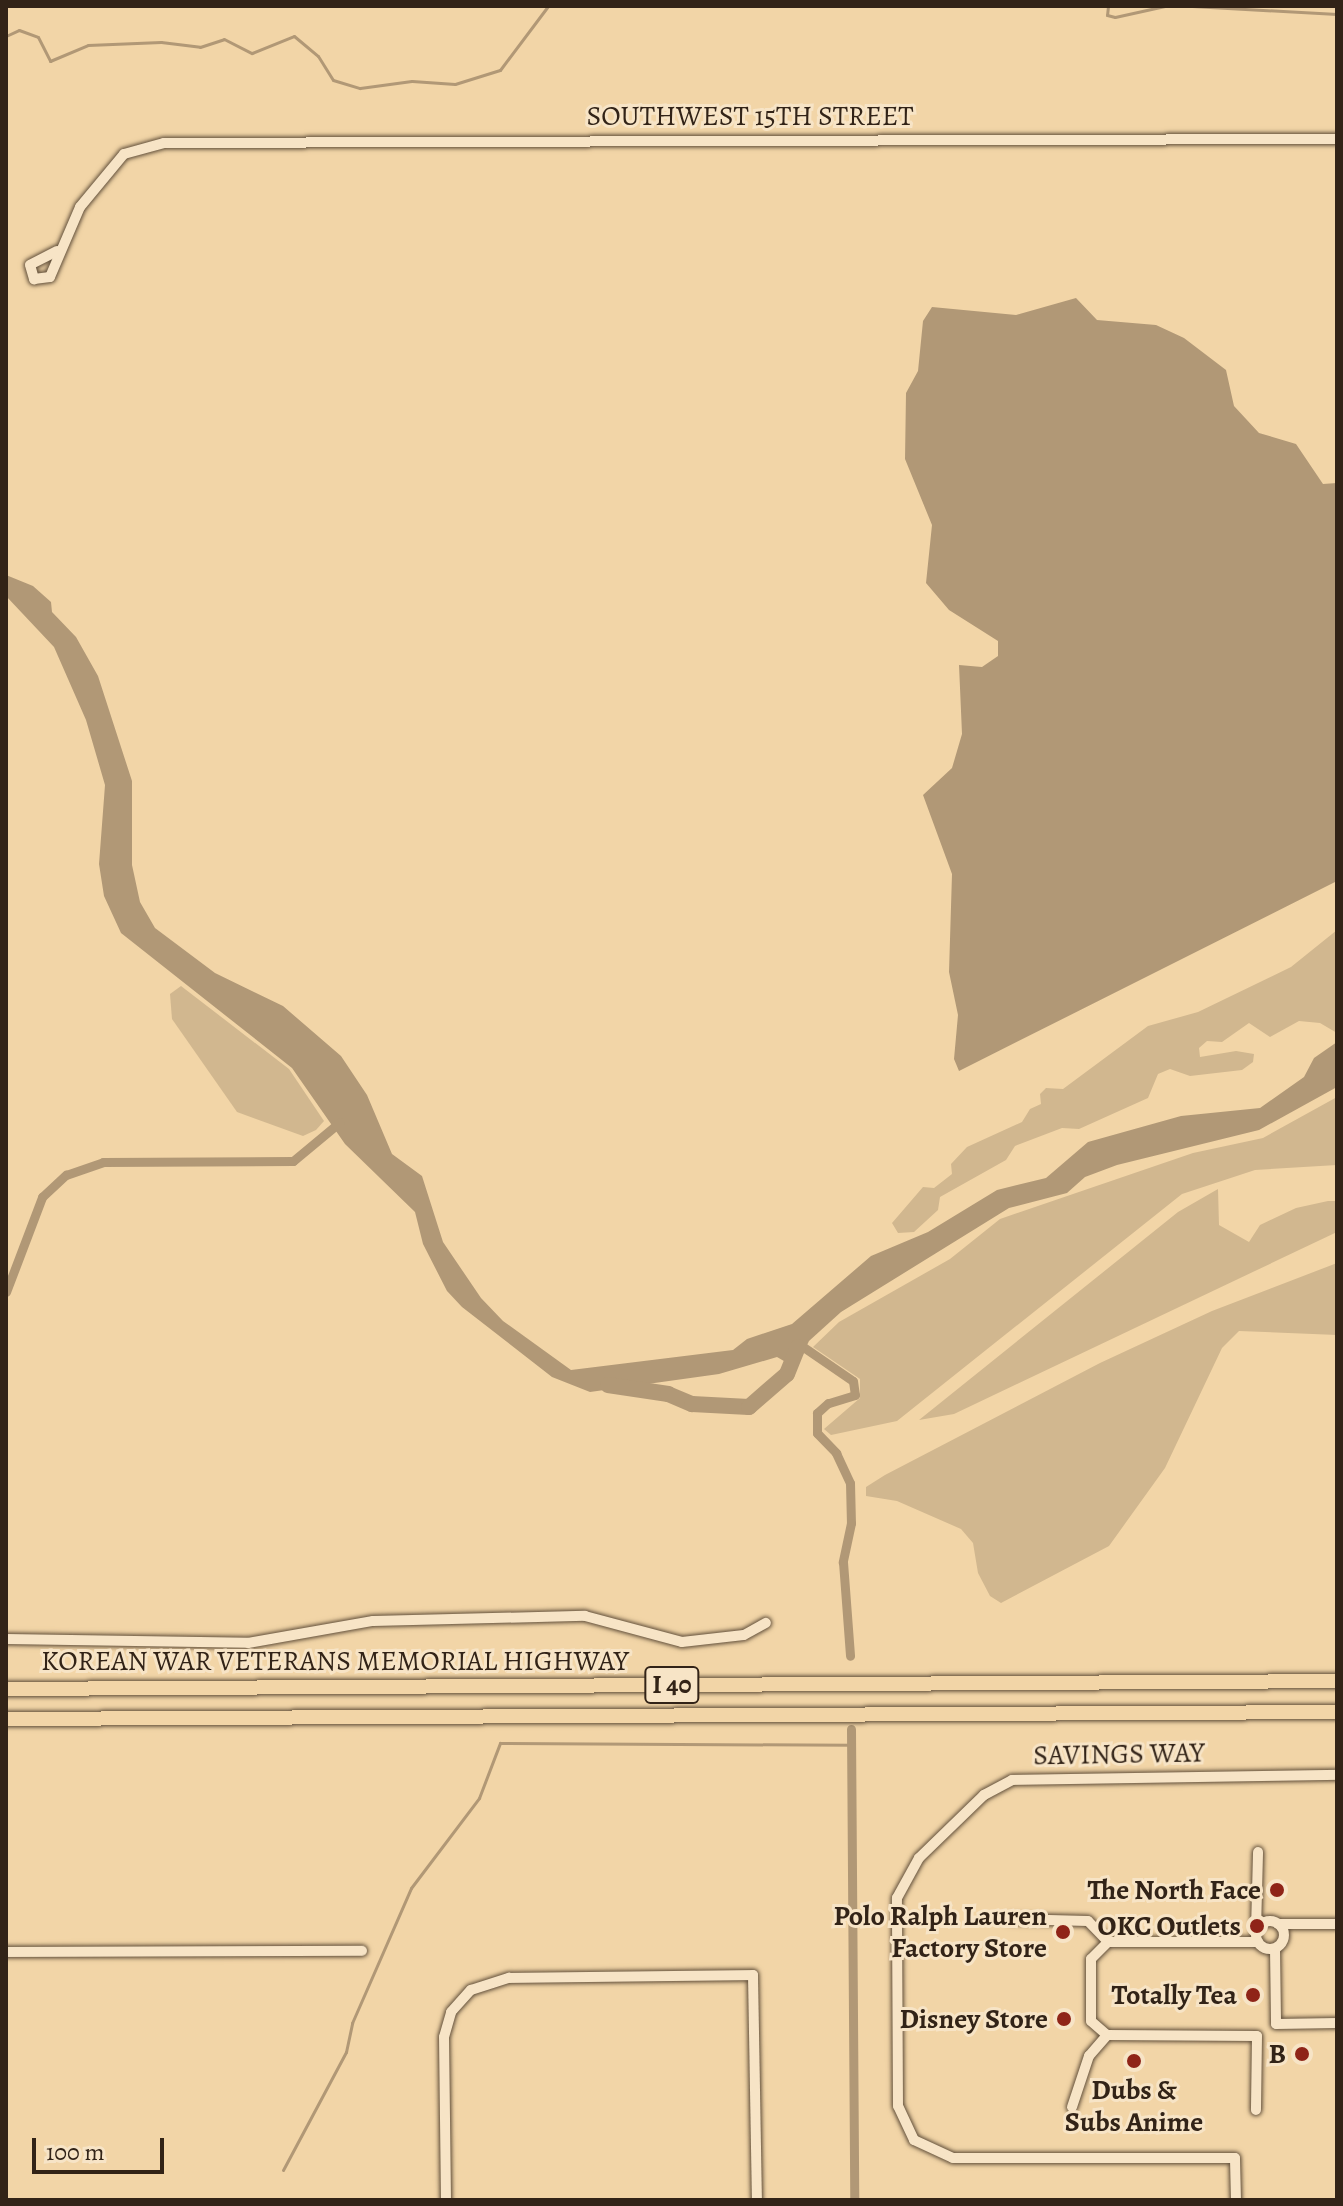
<!DOCTYPE html>
<style>
body{margin:0}
#map{position:relative;width:1343px;height:2206px;overflow:hidden;background:#f2d5a7;font-family:Alegreya,serif}
div>[style]{position:absolute}
[style*='--x']{left:calc(var(--x)*1px);top:calc(var(--y)*1px);width:calc(var(--w)*1px);rotate:calc(var(--a)*1deg)}
.green>*{inset:0;background:#d1b78f}
.water>*{inset:0;background:#b19876}
.stream>*{height:3px;margin:-1.5px;padding:0 1.5px;transform-origin:1.5px;border-radius:1.5px;background:#b19876}
.canal>*{height:9px;margin:-4.5px;padding:0 4.5px;transform-origin:4.5px;border-radius:4.5px;background:#b19876}
.river>*{height:16px;margin:-8px;padding:0 8px;transform-origin:8px;border-radius:8px;background:#b19876}
.roads{filter:drop-shadow(0 0 2px #62503b) drop-shadow(0 0 2px #62503b)}
.minor>*{height:10px;margin:-5px;padding:0 5px;transform-origin:5px;border-radius:5px;background:#f7e4c6}
.minor>.ring{margin:-5px;padding:0;box-sizing:content-box;background:none;border:10px solid #f7e4c6;border-radius:50%}
.highway>*{height:14px;margin:-7px;padding:0 7px;transform-origin:7px;border-radius:7px;background:#f2d5a7}
.dots>*{width:22px;height:22px;translate:-50% -50%;box-sizing:border-box;border:4px solid #f7e4c6;border-radius:50%}
span{translate:-50% -50%;white-space:nowrap;text-align:center;line-height:1.15;-webkit-text-stroke:6px #f7e4c6;paint-order:stroke}
.shield-label span{padding:2px 6px;background:#f7e4c6;border:2px solid;border-radius:6px;-webkit-text-stroke-width:0}
.shield-label{font-size:26px;color:#322317;font-weight:700}
.street-label{font-size:28px;color:#322317}
.poi-label{font-size:28px;color:#322317;font-weight:700}
.right{translate:-100% -50%;text-align:right}
.frame{position:absolute;inset:0;border:8px solid #322317;pointer-events:none}
.scale{position:absolute;left:32px;top:2138px;width:132px;height:36px;box-sizing:border-box;border:4px solid #322317;border-top:0;padding-left:10px;font-size:24px;line-height:28px;white-space:nowrap;color:#322317;-webkit-text-stroke:6px #f7e4c6;paint-order:stroke}
</style>
<div id="map">
<div class="green">
<i style="clip-path:polygon(1337px 930px,1337px 1033px,1320px 1023px,1299px 1021px,1270px 1037px,1249px 1023px,1222px 1042px,1207px 1041px,1199px 1048px,1200px 1057px,1236px 1051px,1254px 1054px,1253px 1062px,1242px 1070px,1190px 1076px,1170px 1069px,1158px 1074px,1148px 1098px,1079px 1129px,1062px 1128px,1015px 1146px,1006px 1160px,940px 1197px,938px 1210px,914px 1232px,898px 1233px,892px 1223px,923px 1187px,934px 1188px,952px 1174px,951px 1164px,967px 1147px,1022px 1122px,1030px 1109px,1041px 1104px,1040px 1094px,1046px 1088px,1063px 1089px,1148px 1026px,1198px 1012px,1291px 967px)"></i>
<i style="clip-path:polygon(181px 986px,289px 1069px,324px 1121px,316px 1130px,303px 1136px,237px 1112px,172px 1019px,170px 994px)"></i>
<i style="clip-path:polygon(1337px 1097px,1337px 1165px,1255px 1170px,1182px 1194px,897px 1421px,831px 1435px,824px 1429px,860px 1398px,860px 1379px,813px 1347px,839px 1322px,950px 1259px,1000px 1219px,1193px 1153px,1263px 1138px)"></i>
<i style="clip-path:polygon(1218px 1189px,1219px 1225px,1249px 1242px,1260px 1225px,1296px 1208px,1328px 1201px,1337px 1201px,1337px 1232px,954px 1414px,919px 1420px,1178px 1212px)"></i>
<i style="clip-path:polygon(1337px 1263px,1337px 1335px,1239px 1331px,1222px 1348px,1165px 1468px,1109px 1546px,1001px 1603px,990px 1596px,978px 1573px,973px 1543px,961px 1529px,897px 1501px,866px 1496px,866px 1487px,885px 1475px,1100px 1363px,1212px 1311px)"></i>
</div>
<div class="water">
<i style="clip-path:polygon(1076px 298px,1097px 320px,1156px 325px,1184px 338px,1226px 370px,1234px 406px,1259px 433px,1296px 444px,1323px 484px,1337px 483px,1337px 881px,959px 1071px,954px 1059px,958px 1015px,949px 972px,952px 874px,923px 795px,952px 768px,962px 734px,959px 665px,982px 667px,998px 656px,998px 641px,949px 610px,926px 583px,932px 525px,905px 459px,906px 393px,918px 371px,923px 321px,932px 307px,1016px 315px)"></i>
<i style="clip-path:polygon(6px 575px,33px 586px,51px 602px,52px 612px,76px 637px,98px 676px,132px 781px,132px 865px,140px 902px,155px 928px,215px 973px,283px 1006px,341px 1056px,367px 1095px,392px 1154px,422px 1176px,443px 1242px,481px 1298px,503px 1321px,571px 1370px,733px 1350px,747px 1339px,792px 1324px,871px 1256px,928px 1232px,997px 1190px,1046px 1178px,1088px 1142px,1181px 1116px,1260px 1108px,1304px 1077px,1314px 1058px,1337px 1042px,1337px 1087px,1259px 1130px,1117px 1165px,1085px 1177px,1067px 1193px,1009px 1208px,841px 1312px,809px 1341px,796px 1368px,777px 1357px,719px 1374px,590px 1392px,552px 1377px,462px 1307px,447px 1291px,423px 1244px,415px 1212px,345px 1144px,292px 1068px,121px 933px,104px 896px,99px 864px,105px 785px,86px 720px,54px 647px,6px 596px)"></i>
</div>
<div class="stream">
<i style="--x:1108;--y:6;--w:9;--a:96"></i>
<i style="--x:1107;--y:15;--w:8;--a:14"></i>
<i style="--x:1115;--y:17;--w:51;--a:-12.4"></i>
<i style="--x:1192;--y:6;--w:145;--a:3.2"></i>
<i style="--x:6;--y:36;--w:14;--a:-25"></i>
<i style="--x:19;--y:30;--w:20;--a:20"></i>
<i style="--x:38;--y:37;--w:27;--a:63"></i>
<i style="--x:50;--y:61;--w:41;--a:-22.8"></i>
<i style="--x:88;--y:45;--w:73;--a:-2.4"></i>
<i style="--x:161;--y:42;--w:39;--a:7"></i>
<i style="--x:200;--y:47;--w:25;--a:-18"></i>
<i style="--x:224;--y:39;--w:31;--a:27"></i>
<i style="--x:252;--y:53;--w:45;--a:-22"></i>
<i style="--x:294;--y:36;--w:31;--a:40"></i>
<i style="--x:318;--y:56;--w:28;--a:58"></i>
<i style="--x:333;--y:80;--w:28;--a:17"></i>
<i style="--x:360;--y:88;--w:52;--a:-7.7"></i>
<i style="--x:412;--y:81;--w:43;--a:4"></i>
<i style="--x:455;--y:84;--w:47;--a:-17.3"></i>
<i style="--x:500;--y:70;--w:80;--a:-53.1"></i>
<i style="--x:283;--y:2170;--w:134;--a:-61.9"></i>
<i style="--x:346;--y:2052;--w:30;--a:-78"></i>
<i style="--x:352;--y:2023;--w:147;--a:-66.4"></i>
<i style="--x:411;--y:1888;--w:113;--a:-52.9"></i>
<i style="--x:479;--y:1798;--w:59;--a:-69.1"></i>
<i style="--x:500;--y:1743;--w:351;--a:0.3"></i>
</div>
<div class="canal">
<i style="--x:6;--y:1292;--w:102;--a:-69.2"></i>
<i style="--x:42;--y:1197;--w:33;--a:-43"></i>
<i style="--x:66;--y:1175;--w:39;--a:-19"></i>
<i style="--x:103;--y:1162;--w:190;--a:-0.3"></i>
<i style="--x:293;--y:1161;--w:61;--a:-39.7"></i>
<i style="--x:799;--y:1344;--w:65;--a:34.4"></i>
<i style="--x:853;--y:1381;--w:14;--a:82"></i>
<i style="--x:855;--y:1395;--w:28;--a:163"></i>
<i style="--x:828;--y:1403;--w:15;--a:138"></i>
<i style="--x:817;--y:1413;--w:20;--a:90"></i>
<i style="--x:817;--y:1433;--w:28;--a:46"></i>
<i style="--x:836;--y:1453;--w:33;--a:65"></i>
<i style="--x:850;--y:1483;--w:40;--a:88.6"></i>
<i style="--x:851;--y:1523;--w:40;--a:102"></i>
<i style="--x:843;--y:1562;--w:94;--a:85.7"></i>
<i style="--x:851;--y:1729;--w:471;--a:89.6"></i>
</div>
<div class="river">
<i style="--x:608;--y:1385;--w:61;--a:8.5"></i>
<i style="--x:668;--y:1394;--w:26;--a:23"></i>
<i style="--x:692;--y:1404;--w:57;--a:3"></i>
<i style="--x:749;--y:1407;--w:50;--a:-41"></i>
<i style="--x:787;--y:1374;--w:29;--a:-68"></i>
</div>
<div class="roads">
<div class="minor">
<i style="--x:57;--y:251;--w:30;--a:153"></i>
<i style="--x:30;--y:265;--w:15;--a:74"></i>
<i style="--x:34;--y:279;--w:16;--a:-7"></i>
<i style="--x:50;--y:277;--w:76;--a:-66.8"></i>
<i style="--x:80;--y:207;--w:69;--a:-50.3"></i>
<i style="--x:124;--y:154;--w:41;--a:-15.4"></i>
<i style="--x:164;--y:143;--w:1173;--a:-0.2"></i>
<i style="--x:6;--y:1639;--w:242;--a:0.9"></i>
<i style="--x:248;--y:1643;--w:127;--a:-10"></i>
<i style="--x:373;--y:1621;--w:212;--a:-1.4"></i>
<i style="--x:585;--y:1616;--w:100;--a:15"></i>
<i style="--x:682;--y:1642;--w:62;--a:-6.4"></i>
<i style="--x:744;--y:1635;--w:25;--a:-29"></i>
<i style="--x:1010;--y:1919;--w:78;--a:1.5"></i>
<i style="--x:1088;--y:1921;--w:29;--a:46"></i>
<i style="--x:1108;--y:1942;--w:150;--a:0"></i>
<i class="ring" style="left:1256px;top:1921px;width:18px;height:18px"></i>
<i style="--x:1278;--y:1924;--w:59;--a:0"></i>
<i style="--x:1256;--y:1930;--w:78;--a:-88.5"></i>
<i style="--x:1275;--y:1949;--w:75;--a:89.2"></i>
<i style="--x:1276;--y:2024;--w:61;--a:-0.9"></i>
<i style="--x:6;--y:1952;--w:356;--a:-0.2"></i>
<i style="--x:1107;--y:2035;--w:150;--a:0.4"></i>
<i style="--x:1257;--y:2036;--w:74;--a:90.8"></i>
<i style="--x:1072;--y:2107;--w:54;--a:-71.6"></i>
<i style="--x:1089;--y:2056;--w:28;--a:-49"></i>
<i style="--x:1107;--y:2035;--w:21;--a:-139"></i>
<i style="--x:1091;--y:2021;--w:62;--a:-90"></i>
<i style="--x:1091;--y:1959;--w:24;--a:-45"></i>
<i style="--x:446;--y:2200;--w:163;--a:-90.7"></i>
<i style="--x:444;--y:2037;--w:26;--a:-74"></i>
<i style="--x:451;--y:2012;--w:30;--a:-48"></i>
<i style="--x:471;--y:1990;--w:40;--a:-18"></i>
<i style="--x:509;--y:1978;--w:244;--a:-0.7"></i>
<i style="--x:753;--y:1975;--w:225;--a:89"></i>
<i style="--x:1236;--y:2200;--w:42;--a:-91.4"></i>
<i style="--x:1235;--y:2158;--w:282;--a:180"></i>
<i style="--x:953;--y:2158;--w:43;--a:-155.2"></i>
<i style="--x:914;--y:2140;--w:38;--a:-115"></i>
<i style="--x:898;--y:2106;--w:208;--a:-90.3"></i>
<i style="--x:897;--y:1898;--w:46;--a:-61.2"></i>
<i style="--x:919;--y:1858;--w:91;--a:-44.1"></i>
<i style="--x:984;--y:1795;--w:32;--a:-28"></i>
<i style="--x:1012;--y:1780;--w:325;--a:-0.9"></i>
</div>
<div class="highway">
<i style="--x:6;--y:1689;--w:1331;--a:-0.34"></i>
<i style="--x:6;--y:1719;--w:1331;--a:-0.3"></i>
</div>
</div>
<div class="dots">
<i style="left:1277px;top:1890px;background:#8f2418"></i>
<i style="left:1257px;top:1926px;background:#8f2418"></i>
<i style="left:1063px;top:1932px;background:#8f2418"></i>
<i style="left:1253px;top:1995px;background:#8f2418"></i>
<i style="left:1064px;top:2019px;background:#8f2418"></i>
<i style="left:1302px;top:2054px;background:#8f2418"></i>
<i style="left:1134px;top:2061px;background:#8f2418"></i>
</div>
<div class="shield-label">
<span style="left:672px;top:1685px">I 40</span>
</div>
<div class="street-label">
<span style="left:750px;top:116px">SOUTHWEST 15TH STREET</span>
<span style="left:335px;top:1661px">KOREAN WAR VETERANS MEMORIAL HIGHWAY</span>
<span style="left:1119px;top:1754px;rotate:-1deg">SAVINGS WAY</span>
</div>
<div class="poi-label">
<span class="right" style="left:1261px;top:1890px">The North Face</span>
<span class="right" style="left:1047px;top:1932px">Polo Ralph Lauren<br>Factory Store</span>
<span class="right" style="left:1241px;top:1926px">OKC Outlets</span>
<span class="right" style="left:1237px;top:1995px">Totally Tea</span>
<span class="right" style="left:1048px;top:2019px">Disney Store</span>
<span class="right" style="left:1286px;top:2054px">B</span>
<span style="left:1134px;top:2106px">Dubs &amp;<br>Subs Anime</span>
</div>
<div class="frame"></div>
<div class="scale">100 m</div>
</div>
